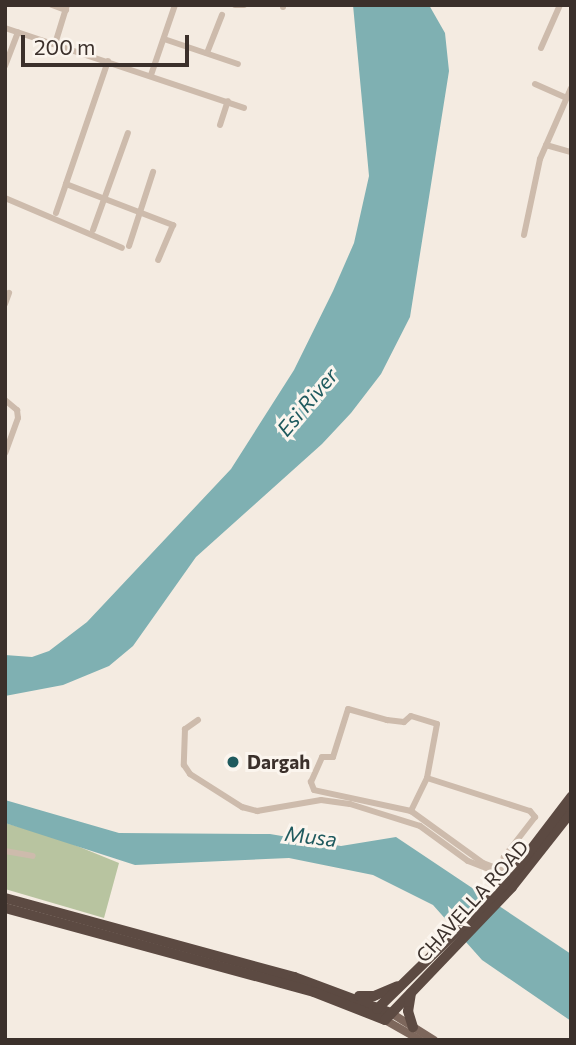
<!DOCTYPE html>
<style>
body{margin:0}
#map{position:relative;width:576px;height:1045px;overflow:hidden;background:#f4ebe1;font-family:Commissioner,sans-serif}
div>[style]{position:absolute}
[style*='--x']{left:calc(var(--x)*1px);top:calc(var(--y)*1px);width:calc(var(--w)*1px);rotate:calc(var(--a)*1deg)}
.green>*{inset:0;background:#b8c4a0}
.water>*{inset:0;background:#7fb0b2}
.minor>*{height:6px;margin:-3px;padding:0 3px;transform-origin:3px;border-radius:3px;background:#cdbbac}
.major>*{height:8px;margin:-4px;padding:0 4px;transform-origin:4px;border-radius:4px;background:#7d675c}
.highway>*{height:10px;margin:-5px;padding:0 5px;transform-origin:5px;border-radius:5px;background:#5c4a42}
.dots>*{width:19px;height:19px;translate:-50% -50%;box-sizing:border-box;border:4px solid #fbf5ee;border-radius:50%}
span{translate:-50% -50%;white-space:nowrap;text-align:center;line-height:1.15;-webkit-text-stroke:6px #fbf5ee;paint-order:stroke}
.poi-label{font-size:19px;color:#3b302b;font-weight:700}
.left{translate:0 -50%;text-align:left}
.street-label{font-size:19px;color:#3b302b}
.water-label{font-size:21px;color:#1f5a5e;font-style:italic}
.frame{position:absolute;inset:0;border:7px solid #3b302b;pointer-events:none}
.scale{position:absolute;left:21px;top:35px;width:168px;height:32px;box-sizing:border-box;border:4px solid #3b302b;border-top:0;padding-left:9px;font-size:21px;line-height:24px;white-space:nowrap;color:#3b302b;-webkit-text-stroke:5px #fbf5ee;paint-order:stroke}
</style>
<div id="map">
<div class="green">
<i style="clip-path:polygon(5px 823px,55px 837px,119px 863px,104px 918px,5px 889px)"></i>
</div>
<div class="water">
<i style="clip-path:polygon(353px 5px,429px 5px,445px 33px,449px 71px,410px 317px,381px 374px,351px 413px,322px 444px,196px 557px,133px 646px,109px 666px,63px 685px,5px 696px,5px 655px,32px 657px,49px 651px,87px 622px,231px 469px,294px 370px,333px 291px,354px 243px,369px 176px)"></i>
<i style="clip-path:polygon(5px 800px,119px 833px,270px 834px,341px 846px,396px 837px,571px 954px,571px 1021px,482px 960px,433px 905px,373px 875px,289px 858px,135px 865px,5px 823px)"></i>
</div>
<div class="minor">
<i style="--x:52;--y:5;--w:15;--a:20"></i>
<i style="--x:235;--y:5;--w:9;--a:0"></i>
<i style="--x:283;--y:7;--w:2;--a:-90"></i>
<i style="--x:5;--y:28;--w:252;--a:18.5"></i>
<i style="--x:164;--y:39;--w:78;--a:18.7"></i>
<i style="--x:55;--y:44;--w:41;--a:-72.9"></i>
<i style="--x:541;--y:48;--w:47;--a:-66.2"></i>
<i style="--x:207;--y:53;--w:41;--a:-68.5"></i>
<i style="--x:108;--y:61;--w:130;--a:108.9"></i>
<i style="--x:66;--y:184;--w:115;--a:21"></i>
<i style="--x:173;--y:225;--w:38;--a:113"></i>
<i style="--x:5;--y:66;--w:36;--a:-69"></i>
<i style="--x:151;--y:75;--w:74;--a:-71.1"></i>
<i style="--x:535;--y:84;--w:34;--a:24"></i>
<i style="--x:220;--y:125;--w:25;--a:-72"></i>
<i style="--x:546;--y:145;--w:26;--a:16"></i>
<i style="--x:5;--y:198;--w:127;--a:23.1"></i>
<i style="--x:56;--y:213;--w:31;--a:-71"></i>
<i style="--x:93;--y:230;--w:103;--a:-70.2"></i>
<i style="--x:524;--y:235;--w:78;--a:-78.1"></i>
<i style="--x:540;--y:159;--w:77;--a:-66.4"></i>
<i style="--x:129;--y:246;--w:78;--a:-72"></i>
<i style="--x:5;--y:304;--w:12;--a:-70"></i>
<i style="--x:5;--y:400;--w:16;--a:40"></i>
<i style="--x:17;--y:410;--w:8;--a:83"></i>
<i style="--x:18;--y:418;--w:37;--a:110"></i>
<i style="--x:198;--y:720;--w:16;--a:145"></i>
<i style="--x:185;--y:729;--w:36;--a:92"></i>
<i style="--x:184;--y:765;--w:11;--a:56"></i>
<i style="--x:190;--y:774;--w:62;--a:32.4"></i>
<i style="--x:242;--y:807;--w:16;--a:15"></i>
<i style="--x:257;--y:811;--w:65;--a:-9.8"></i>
<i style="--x:321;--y:800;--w:29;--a:8"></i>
<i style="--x:350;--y:804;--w:73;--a:17.4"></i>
<i style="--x:420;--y:826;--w:59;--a:36.1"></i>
<i style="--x:468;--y:861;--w:33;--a:21"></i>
<i style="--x:427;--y:778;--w:108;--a:17.8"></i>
<i style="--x:530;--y:811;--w:8;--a:50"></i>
<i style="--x:535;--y:817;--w:51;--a:127.8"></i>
<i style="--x:504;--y:857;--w:6;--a:39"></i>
<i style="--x:411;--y:811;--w:99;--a:-167.8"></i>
<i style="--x:314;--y:790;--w:9;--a:-111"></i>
<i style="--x:311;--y:782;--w:27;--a:-66"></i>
<i style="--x:322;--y:757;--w:11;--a:0"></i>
<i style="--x:333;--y:757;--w:50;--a:-72.6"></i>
<i style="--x:348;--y:709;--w:41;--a:15.8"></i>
<i style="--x:387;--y:720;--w:17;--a:7"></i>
<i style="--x:404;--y:722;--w:9;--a:-41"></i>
<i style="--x:411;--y:716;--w:27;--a:17"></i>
<i style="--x:437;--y:724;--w:55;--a:100.5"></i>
<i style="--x:427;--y:778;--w:37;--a:116"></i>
<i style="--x:411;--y:811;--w:89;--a:35.8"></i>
<i style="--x:483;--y:863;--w:19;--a:21"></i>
<i style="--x:5;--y:851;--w:28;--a:10"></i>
</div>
<div class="major">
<i style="--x:391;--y:1013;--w:51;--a:32.1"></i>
<i style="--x:385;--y:1020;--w:40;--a:29.7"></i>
</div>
<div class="highway">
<i style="--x:5;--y:898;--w:300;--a:15.3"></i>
<i style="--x:294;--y:977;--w:103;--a:20.4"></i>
<i style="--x:5;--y:908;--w:320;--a:15.2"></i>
<i style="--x:314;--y:992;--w:76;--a:21.5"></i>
<i style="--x:385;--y:1020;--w:184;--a:-46.3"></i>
<i style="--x:512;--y:887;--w:95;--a:-51.8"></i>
<i style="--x:411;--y:993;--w:18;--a:99"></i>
<i style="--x:408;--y:1011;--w:17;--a:73"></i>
<i style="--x:359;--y:996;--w:15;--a:0"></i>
<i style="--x:374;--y:996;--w:25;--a:-23"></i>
<i style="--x:377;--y:1009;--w:177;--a:-44.3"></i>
<i style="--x:504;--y:885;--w:111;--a:-52.7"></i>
</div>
<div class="dots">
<i style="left:233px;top:762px;background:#1f5a5e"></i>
</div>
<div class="poi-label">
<span class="left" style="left:247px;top:762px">Dargah</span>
</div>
<div class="street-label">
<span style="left:472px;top:901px;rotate:-48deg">CHAVELLA ROAD</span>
</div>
<div class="water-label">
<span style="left:307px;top:402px;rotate:-50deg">Esi River</span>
<span style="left:311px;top:836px;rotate:7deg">Musa</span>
</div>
<div class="frame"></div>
<div class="scale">200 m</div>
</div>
